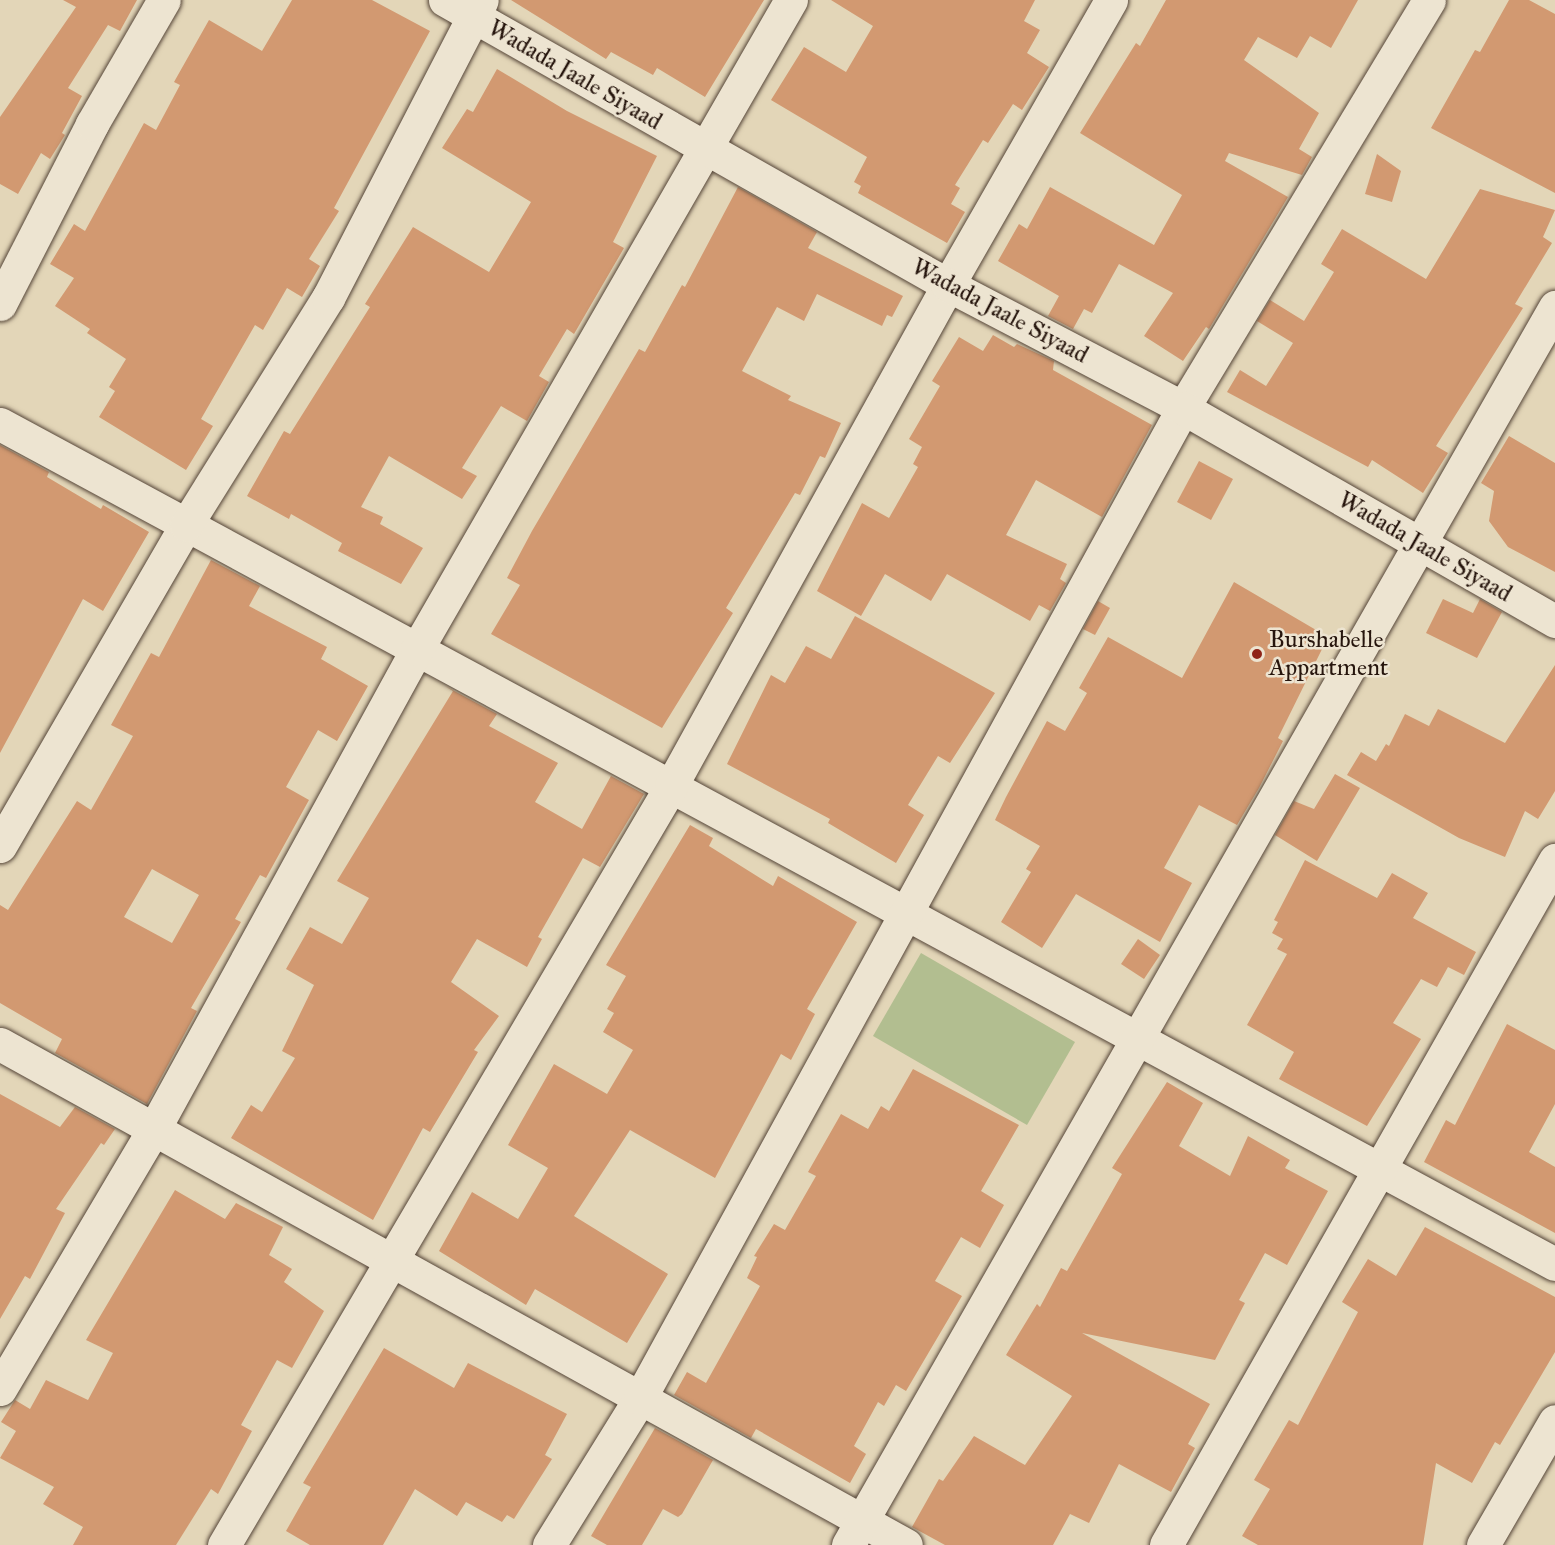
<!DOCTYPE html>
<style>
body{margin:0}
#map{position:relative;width:1555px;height:1545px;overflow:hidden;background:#e3d6b8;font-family:"IM FELL Great Primer",serif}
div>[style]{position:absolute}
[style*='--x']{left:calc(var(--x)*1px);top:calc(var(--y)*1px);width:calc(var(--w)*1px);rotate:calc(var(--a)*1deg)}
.green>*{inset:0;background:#b2be90}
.building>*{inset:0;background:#d29971}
.roads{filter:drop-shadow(0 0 2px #554538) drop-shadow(0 0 2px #554538)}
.street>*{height:33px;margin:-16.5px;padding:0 16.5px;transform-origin:16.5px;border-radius:16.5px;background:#ede4d1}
.secondary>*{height:33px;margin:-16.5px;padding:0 16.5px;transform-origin:16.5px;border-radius:16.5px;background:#ede4d1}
.dots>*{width:16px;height:16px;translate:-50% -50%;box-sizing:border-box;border:3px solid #ede4d1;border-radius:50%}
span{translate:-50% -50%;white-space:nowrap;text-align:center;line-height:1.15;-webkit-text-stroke:5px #ede4d1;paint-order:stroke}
.street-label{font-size:24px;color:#26150d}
.poi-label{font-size:24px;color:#26150d}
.left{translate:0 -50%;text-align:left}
</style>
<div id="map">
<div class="green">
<i style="clip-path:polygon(921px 953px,1075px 1042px,1027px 1125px,873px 1036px)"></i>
</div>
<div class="building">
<i style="clip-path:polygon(63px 0,137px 0,120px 31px,108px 25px,68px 88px,82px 96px,62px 133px,65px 135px,50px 159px,41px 153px,18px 194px,0 184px,0 117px,76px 7px)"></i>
<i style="clip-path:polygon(292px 0,372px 0,430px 31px,334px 208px,339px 211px,309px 259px,320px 266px,302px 297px,287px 288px,263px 330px,255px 325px,201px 419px,213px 426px,186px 470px,99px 417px,115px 391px,109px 387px,126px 359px,87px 333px,90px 329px,55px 306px,74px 278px,50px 264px,74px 224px,85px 231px,144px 123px,156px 130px,180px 85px,174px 82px,209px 20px,262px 51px)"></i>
<i style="clip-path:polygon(511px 0,764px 0,705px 97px,657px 68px,653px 75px,611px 52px,606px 59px)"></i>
<i style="clip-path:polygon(831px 0,1035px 0,1024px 21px,1040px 30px,1027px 53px,1049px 67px,1022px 110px,1013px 104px,988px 143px,983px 140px,955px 185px,960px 188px,951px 204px,965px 212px,947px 243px,858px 193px,861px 186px,854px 182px,867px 157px,771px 100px,804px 47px,846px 72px,873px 26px)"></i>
<i style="clip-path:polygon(1166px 0,1358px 0,1331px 48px,1310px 36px,1297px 58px,1258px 37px,1244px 60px,1319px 113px,1299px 149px,1312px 157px,1302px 175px,1229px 153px,1225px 161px,1288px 197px,1209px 329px,1206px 327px,1183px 361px,1144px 336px,1173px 293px,1119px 264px,1092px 313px,1084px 309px,1073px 329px,1048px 316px,1059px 296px,998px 261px,1019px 224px,1027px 229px,1050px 187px,1154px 245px,1182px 195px,1080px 133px,1136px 43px,1140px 46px)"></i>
<i style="clip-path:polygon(1509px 0,1529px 0,1555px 14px,1555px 193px,1431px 128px,1475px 50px,1480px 52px)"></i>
<i style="clip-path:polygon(497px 69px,567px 111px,657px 156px,613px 242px,624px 248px,574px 334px,567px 329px,539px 376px,549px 382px,527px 421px,501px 406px,462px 468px,477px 476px,462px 499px,389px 456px,361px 507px,383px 517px,380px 524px,423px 548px,401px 584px,338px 551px,342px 543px,291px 514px,289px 519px,247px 496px,284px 431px,290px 434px,370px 307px,365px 304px,413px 227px,489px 272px,531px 202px,442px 148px,467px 109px,473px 112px)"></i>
<i style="clip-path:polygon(1377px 154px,1401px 171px,1392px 202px,1365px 194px)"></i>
<i style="clip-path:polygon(738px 187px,817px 232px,808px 248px,903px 296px,892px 317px,887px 315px,882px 326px,817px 294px,804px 321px,777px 307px,742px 371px,791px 396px,788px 400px,841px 423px,825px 458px,820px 456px,800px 495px,795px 493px,726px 608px,733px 613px,662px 728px,491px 634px,520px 585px,507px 578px,532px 531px,639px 349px,645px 352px,682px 285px,685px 287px)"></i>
<i style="clip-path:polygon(1480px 189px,1555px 210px,1543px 237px,1552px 243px,1515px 304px,1523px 308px,1436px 446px,1448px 453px,1423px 493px,1372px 460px,1368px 467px,1227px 392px,1240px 370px,1266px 386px,1293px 343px,1257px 321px,1270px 300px,1304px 321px,1334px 272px,1321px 264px,1342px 229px,1426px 279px)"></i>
<i style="clip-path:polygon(993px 335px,1014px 347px,1017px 344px,1054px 361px,1053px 370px,1152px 425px,1102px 517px,1036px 480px,1006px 535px,1067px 564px,1060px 579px,1066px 583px,1050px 611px,1039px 605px,1030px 621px,947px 574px,931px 601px,885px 574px,861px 616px,817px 591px,862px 503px,889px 518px,918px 467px,913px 464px,922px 447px,909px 439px,940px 386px,932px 381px,959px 337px,983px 351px)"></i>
<i style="clip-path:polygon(1509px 436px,1555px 463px,1555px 572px,1508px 547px,1489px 521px,1494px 491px,1481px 483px)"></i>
<i style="clip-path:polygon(0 445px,49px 472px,47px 477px,101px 509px,103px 505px,149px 532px,103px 611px,83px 599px,0 753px)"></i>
<i style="clip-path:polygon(1199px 461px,1233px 479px,1211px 520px,1177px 502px)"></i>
<i style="clip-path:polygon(evenodd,211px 560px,260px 586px,249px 606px,327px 647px,321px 659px,368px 686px,337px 741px,318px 730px,286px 787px,309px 800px,266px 878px,260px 875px,235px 919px,241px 922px,191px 1008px,197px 1011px,147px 1104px,55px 1053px,62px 1039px,0 1003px,0 905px,8px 910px,77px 801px,91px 810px,133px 736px,111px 725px,151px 653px,159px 657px,211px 560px,152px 869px,199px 895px,172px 943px,124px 917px,152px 869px)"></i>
<i style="clip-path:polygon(1234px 582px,1328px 637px,1278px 738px,1283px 741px,1259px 788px,1237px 825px,1199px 805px,1164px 868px,1192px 883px,1160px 942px,1076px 894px,1042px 948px,1001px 922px,1031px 872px,1026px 869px,1040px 846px,995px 820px,1006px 797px,1047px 721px,1065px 731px,1087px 693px,1079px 688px,1108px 637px,1182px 678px)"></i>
<i style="clip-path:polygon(1443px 599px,1473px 613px,1480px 599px,1502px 612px,1477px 658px,1426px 633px)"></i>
<i style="clip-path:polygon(1098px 601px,1110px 608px,1095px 635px,1083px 629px)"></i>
<i style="clip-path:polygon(855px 616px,995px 693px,950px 763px,938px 756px,908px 805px,924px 815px,896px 863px,828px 823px,830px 819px,727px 764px,771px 675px,785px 683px,806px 646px,831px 659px)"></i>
<i style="clip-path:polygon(1555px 665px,1555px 791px,1538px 819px,1525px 811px,1505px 857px,1459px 838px,1347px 775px,1361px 752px,1376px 761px,1386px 744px,1389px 746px,1405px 714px,1429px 726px,1438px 709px,1505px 743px)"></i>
<i style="clip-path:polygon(445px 686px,497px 714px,489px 726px,558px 763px,535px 802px,582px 829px,611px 776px,644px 794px,600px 867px,583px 858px,538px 937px,542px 939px,527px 967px,477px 939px,451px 982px,499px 1016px,474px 1050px,478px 1052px,430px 1132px,423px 1128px,373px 1220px,231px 1138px,251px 1105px,262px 1112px,295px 1058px,282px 1051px,314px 985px,286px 969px,310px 927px,342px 944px,369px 898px,337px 881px,453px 691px)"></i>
<i style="clip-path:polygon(1335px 774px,1360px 788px,1317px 861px,1275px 835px,1294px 801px,1314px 809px)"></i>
<i style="clip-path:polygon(690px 825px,713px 838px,709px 846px,773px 886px,778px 876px,857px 922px,807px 1009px,815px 1014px,791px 1060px,781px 1054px,715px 1178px,630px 1130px,574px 1216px,668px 1274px,627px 1343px,535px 1289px,526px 1305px,439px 1251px,472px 1192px,518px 1219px,548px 1168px,508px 1145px,554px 1064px,607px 1094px,633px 1050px,603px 1032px,614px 1013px,607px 1009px,626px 976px,606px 965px)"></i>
<i style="clip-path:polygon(1305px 860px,1377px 898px,1392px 873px,1428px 893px,1413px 918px,1476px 952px,1464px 975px,1448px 967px,1437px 987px,1421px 979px,1393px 1023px,1421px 1039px,1367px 1126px,1279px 1079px,1294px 1052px,1247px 1025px,1287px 954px,1277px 949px,1283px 939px,1272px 933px,1278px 922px,1274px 920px)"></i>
<i style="clip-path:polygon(1138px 939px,1160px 955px,1144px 979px,1121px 964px)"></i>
<i style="clip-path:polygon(1507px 1024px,1555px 1050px,1555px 1104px,1529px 1152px,1555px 1167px,1555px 1233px,1424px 1162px,1446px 1120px,1455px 1125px)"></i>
<i style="clip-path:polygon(913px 1069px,1019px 1125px,981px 1191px,1004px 1205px,980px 1248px,961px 1237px,935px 1281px,962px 1296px,906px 1391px,896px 1385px,884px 1406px,878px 1402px,854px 1446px,866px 1454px,850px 1483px,756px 1429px,751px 1438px,674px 1395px,687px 1372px,706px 1383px,760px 1286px,747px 1278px,757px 1257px,754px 1256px,774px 1224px,785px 1230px,816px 1176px,808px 1172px,841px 1114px,868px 1129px,881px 1106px,889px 1111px)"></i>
<i style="clip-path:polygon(1167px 1082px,1203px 1103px,1179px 1146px,1230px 1176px,1248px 1136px,1290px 1160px,1285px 1168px,1328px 1191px,1287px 1265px,1265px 1253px,1239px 1300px,1245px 1303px,1215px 1360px,1082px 1333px,1210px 1404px,1188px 1444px,1195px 1448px,1171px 1492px,1119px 1464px,1089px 1523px,1070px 1514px,1053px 1545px,945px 1545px,912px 1527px,939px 1479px,943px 1481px,974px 1436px,1025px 1465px,1072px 1396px,1006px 1355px,1037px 1304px,1040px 1307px,1061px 1268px,1067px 1271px,1122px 1174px,1112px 1168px)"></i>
<i style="clip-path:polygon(0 1094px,60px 1127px,75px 1107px,115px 1129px,104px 1145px,101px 1143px,56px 1209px,65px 1213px,30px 1279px,25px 1276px,0 1319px)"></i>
<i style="clip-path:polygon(175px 1190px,225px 1219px,236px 1203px,283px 1227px,269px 1255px,292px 1269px,284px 1282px,324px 1311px,292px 1368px,277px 1360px,241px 1425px,252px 1431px,218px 1494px,211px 1489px,176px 1545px,73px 1545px,83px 1527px,43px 1504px,54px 1487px,0 1458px,16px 1431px,1px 1422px,15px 1400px,30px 1409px,46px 1380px,88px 1400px,113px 1353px,86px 1340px)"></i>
<i style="clip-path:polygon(1425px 1227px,1555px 1297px,1555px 1352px,1500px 1445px,1495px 1442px,1472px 1483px,1436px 1463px,1423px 1545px,1258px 1545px,1242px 1536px,1270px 1489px,1254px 1480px,1289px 1420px,1298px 1425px,1358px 1312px,1342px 1302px,1368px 1259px,1396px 1276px)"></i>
<i style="clip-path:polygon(384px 1348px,454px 1388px,468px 1363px,567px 1414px,545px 1455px,552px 1459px,514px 1519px,507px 1515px,502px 1522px,466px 1502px,457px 1516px,415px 1489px,383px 1545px,310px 1545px,286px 1531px,311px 1487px,303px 1483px)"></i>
<i style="clip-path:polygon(655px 1428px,713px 1460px,682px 1514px,678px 1517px,663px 1509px,642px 1545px,607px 1545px,591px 1536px)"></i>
</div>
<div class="roads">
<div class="street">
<i style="--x:0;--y:304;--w:202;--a:-62.9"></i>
<i style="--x:92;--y:124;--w:143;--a:-59.9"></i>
<i style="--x:0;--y:424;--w:1767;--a:28.38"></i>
<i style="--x:0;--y:846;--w:371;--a:-59.9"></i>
<i style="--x:186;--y:525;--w:268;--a:-58"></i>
<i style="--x:328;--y:298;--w:335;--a:-62.7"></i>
<i style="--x:0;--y:1044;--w:1035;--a:28.94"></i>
<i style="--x:0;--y:1389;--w:302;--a:-59.4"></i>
<i style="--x:154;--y:1129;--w:547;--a:-61.28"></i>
<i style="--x:417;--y:649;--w:749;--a:-60.05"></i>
<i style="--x:224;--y:1545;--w:881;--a:-59.5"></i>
<i style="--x:671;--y:786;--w:572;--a:-61.06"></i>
<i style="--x:948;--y:285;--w:328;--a:-60.2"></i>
<i style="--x:549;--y:1545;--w:173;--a:-58.2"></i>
<i style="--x:640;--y:1398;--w:1129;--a:-61.26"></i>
<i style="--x:1183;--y:408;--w:476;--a:-58.9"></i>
<i style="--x:1166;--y:1545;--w:788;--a:-60.41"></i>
<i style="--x:1483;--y:1545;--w:143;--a:-59.9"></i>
</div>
<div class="secondary">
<i style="--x:445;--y:0;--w:578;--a:29.54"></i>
<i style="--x:948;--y:285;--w:265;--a:27.6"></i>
<i style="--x:1183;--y:408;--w:429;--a:29.8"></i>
<i style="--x:848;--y:1545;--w:1426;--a:-60.27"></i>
</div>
</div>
<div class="dots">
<i style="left:1257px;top:654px;background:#8f2418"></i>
</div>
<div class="street-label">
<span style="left:575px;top:75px;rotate:30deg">Wadada Jaale Siyaad</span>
<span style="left:1000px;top:311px;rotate:28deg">Wadada Jaale Siyaad</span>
<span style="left:1425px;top:547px;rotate:30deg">Wadada Jaale Siyaad</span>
</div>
<div class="poi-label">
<span class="left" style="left:1269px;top:654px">Burshabelle<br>Appartment</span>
</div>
</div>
